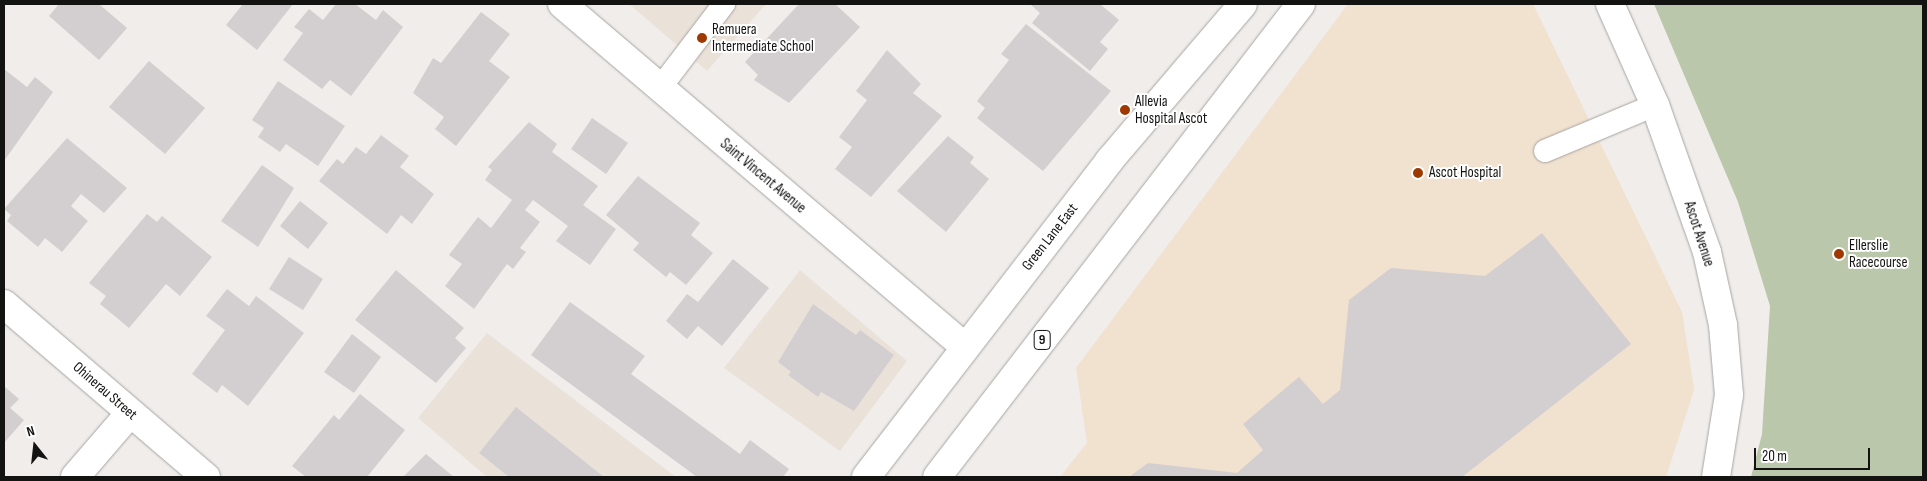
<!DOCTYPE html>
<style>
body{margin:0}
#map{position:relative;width:1927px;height:481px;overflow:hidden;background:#f0edeb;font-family:"Sofia Sans Condensed",sans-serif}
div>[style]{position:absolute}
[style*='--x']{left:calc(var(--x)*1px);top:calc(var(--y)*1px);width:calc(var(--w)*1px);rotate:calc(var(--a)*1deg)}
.built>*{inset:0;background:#eae2d9}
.medical>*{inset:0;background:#f1e1cf}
.green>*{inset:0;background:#bbc7ab}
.building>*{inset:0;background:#d3cfd1}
.roads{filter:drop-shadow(0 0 1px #a7a5a2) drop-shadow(0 0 1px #a7a5a2)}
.lane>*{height:22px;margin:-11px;padding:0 11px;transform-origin:11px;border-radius:11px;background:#fff}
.street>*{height:28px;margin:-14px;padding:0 14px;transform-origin:14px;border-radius:14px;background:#fff}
.primary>*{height:28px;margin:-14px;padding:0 14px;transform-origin:14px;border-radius:14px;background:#fff}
.dots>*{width:14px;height:14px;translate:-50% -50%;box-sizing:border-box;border:2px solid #fff;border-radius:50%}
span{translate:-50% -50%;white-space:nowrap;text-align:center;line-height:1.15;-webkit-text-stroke:4px #fff;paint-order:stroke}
.shield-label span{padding:1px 4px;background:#fff;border:1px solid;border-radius:4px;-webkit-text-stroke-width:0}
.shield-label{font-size:14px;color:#131312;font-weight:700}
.poi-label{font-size:15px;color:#131312}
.left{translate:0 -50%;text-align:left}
.street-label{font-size:15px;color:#131312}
.frame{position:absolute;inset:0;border:5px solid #131312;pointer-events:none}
.north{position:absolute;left:10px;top:421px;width:50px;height:50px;-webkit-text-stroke:4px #fff;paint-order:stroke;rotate:344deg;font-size:14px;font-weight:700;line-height:20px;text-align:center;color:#131312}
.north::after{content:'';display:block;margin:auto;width:18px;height:22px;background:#131312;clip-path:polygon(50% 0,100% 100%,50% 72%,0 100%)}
.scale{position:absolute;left:1754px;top:448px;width:116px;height:22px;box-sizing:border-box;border:2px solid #131312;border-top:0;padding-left:6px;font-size:15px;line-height:18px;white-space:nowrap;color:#131312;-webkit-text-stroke:4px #fff;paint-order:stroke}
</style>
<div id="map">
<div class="built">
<i style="clip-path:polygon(629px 4px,766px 4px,707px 71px)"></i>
<i style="clip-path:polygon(800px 270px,907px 361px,840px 451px,724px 368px)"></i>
<i style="clip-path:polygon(487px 333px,676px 477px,487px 477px,418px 418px)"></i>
</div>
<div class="medical">
<i style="clip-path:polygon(1348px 4px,1533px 4px,1682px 312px,1694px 390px,1666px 477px,1060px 477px,1087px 443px,1076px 368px)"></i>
</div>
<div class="green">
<i style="clip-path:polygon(1654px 4px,1923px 4px,1923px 477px,1751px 477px,1762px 434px,1770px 306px,1738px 202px)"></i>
</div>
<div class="building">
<i style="clip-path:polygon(59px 4px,99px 4px,127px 28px,99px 60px,49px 16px)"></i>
<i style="clip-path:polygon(243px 4px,293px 4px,257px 50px,226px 25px)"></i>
<i style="clip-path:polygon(336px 4px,355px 4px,376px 20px,383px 10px,403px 27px,351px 96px,330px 80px,322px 89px,283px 60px,303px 33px,294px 27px,309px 9px,323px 20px)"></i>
<i style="clip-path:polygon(799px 4px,835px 4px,860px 27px,789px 103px,754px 80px,758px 75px,745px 62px)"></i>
<i style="clip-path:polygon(1030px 4px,1100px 4px,1119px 20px,1100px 42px,1108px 49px,1090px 71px,1032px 23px,1040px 13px)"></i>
<i style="clip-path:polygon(481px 12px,510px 34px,489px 61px,510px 77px,456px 146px,435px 129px,444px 117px,413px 93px,433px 58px,441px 63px)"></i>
<i style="clip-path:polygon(1026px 24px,1111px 91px,1043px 171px,977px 118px,985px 108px,977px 101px,1009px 60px,1001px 54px)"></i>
<i style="clip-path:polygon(887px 50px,921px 84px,913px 93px,942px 116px,871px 197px,835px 169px,852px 147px,839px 137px,867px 100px,856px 91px)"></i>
<i style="clip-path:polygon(149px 61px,205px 108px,165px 154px,109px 107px)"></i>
<i style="clip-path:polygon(4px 69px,27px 87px,35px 77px,53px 92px,4px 161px)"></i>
<i style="clip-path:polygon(278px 81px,345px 126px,318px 166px,286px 144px,280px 152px,258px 137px,264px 128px,252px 120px)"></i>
<i style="clip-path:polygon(592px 118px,628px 143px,606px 174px,571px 149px)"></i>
<i style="clip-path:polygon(529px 122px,557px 144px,552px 152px,598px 186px,583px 205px,616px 229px,590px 265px,556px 241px,568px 226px,533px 200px,525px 210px,540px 222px,520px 248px,526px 252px,513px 269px,507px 264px,474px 309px,445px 286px,462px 264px,449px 255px,478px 217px,491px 228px,512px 200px,485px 180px,492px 170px,488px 167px)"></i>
<i style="clip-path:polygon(381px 135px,409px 156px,400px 167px,434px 194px,412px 224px,401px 215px,387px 234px,319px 181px,337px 159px,343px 164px,356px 147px,366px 154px)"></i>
<i style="clip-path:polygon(948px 136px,974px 157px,970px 163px,989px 179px,946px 232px,897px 191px)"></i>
<i style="clip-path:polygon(67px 138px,127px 188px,104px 213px,81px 194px,71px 206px,88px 221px,62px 252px,45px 238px,38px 247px,7px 221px,11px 215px,4px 209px)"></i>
<i style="clip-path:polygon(262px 165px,294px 188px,258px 247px,221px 221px)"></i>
<i style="clip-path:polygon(638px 176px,700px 223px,691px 235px,713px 253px,686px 285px,670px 272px,666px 277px,633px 250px,639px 243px,606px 215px)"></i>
<i style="clip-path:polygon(300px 201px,328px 223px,308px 249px,280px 226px)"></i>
<i style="clip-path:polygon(147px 214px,157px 222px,162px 216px,212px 257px,180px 296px,166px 284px,129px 328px,100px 304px,106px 296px,89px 283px)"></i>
<i style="clip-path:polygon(1542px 233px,1631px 344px,1462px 477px,1129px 477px,1148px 463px,1237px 473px,1263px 450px,1243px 424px,1288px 386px,1299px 377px,1323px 404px,1340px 390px,1349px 300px,1391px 268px,1485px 276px)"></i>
<i style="clip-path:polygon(289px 257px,323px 279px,303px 310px,269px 289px)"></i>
<i style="clip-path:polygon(733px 259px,769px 288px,722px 346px,698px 326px,687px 339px,666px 321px,687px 294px,698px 302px)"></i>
<i style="clip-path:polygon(396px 270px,464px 328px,455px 338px,466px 348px,436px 383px,355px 320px)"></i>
<i style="clip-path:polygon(227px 289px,249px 306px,256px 296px,304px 333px,248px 406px,222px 385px,217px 393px,192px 374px,225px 330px,206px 316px)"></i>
<i style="clip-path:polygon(570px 302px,645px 356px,631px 374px,740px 454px,750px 440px,789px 469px,783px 477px,697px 477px,531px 355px)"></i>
<i style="clip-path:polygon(813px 304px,856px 335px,860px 330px,894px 355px,854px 411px,821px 392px,818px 397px,788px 375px,791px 372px,778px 362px)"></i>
<i style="clip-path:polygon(352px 334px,381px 357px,354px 393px,324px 372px)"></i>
<i style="clip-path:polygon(4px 386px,19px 399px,10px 408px,24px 420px,4px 443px)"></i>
<i style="clip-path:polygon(360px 394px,405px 430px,367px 477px,306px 477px,292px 466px,334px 415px,339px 420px)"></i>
<i style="clip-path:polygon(516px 407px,604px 477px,509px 477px,479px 453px)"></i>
<i style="clip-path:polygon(426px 454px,454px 477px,403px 477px)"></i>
</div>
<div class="roads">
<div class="lane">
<i style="--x:660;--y:88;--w:106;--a:-52.7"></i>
<i style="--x:1545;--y:151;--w:119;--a:-22.7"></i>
</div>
<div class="street">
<i style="--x:562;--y:4;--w:529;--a:40.4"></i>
<i style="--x:1610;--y:4;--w:111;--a:66"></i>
<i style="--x:1655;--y:105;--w:156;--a:70.5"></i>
<i style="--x:1707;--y:252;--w:75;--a:77.6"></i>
<i style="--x:1723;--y:325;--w:70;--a:85.1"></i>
<i style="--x:1729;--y:395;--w:83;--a:99"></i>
<i style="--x:4;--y:304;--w:266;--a:40.6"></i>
<i style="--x:75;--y:477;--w:84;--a:-49.3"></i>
</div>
<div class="primary">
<i style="--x:866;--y:477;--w:399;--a:-52.4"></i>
<i style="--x:1109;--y:161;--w:206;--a:-49.5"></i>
<i style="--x:937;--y:477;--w:597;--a:-52.42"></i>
</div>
</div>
<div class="dots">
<i style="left:702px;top:38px;background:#9d3901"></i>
<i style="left:1125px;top:110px;background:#9d3901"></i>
<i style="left:1418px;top:173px;background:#9d3901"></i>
<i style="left:1839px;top:254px;background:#9d3901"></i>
</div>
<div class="shield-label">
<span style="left:1042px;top:340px">9</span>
</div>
<div class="poi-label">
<span class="left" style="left:712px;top:38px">Remuera<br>Intermediate School</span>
<span class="left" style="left:1135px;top:110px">Allevia<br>Hospital Ascot</span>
<span class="left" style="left:1429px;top:173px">Ascot Hospital</span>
<span class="left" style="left:1849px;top:254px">Ellerslie<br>Racecourse</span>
</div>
<div class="street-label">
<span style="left:763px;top:176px;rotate:40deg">Saint Vincent Avenue</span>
<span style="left:1699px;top:234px;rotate:72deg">Ascot Avenue</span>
<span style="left:1050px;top:237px;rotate:-52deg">Green Lane East</span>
<span style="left:105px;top:391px;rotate:41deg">Ohinerau Street</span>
</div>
<div class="frame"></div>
<div class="north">N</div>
<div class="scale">20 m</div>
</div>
